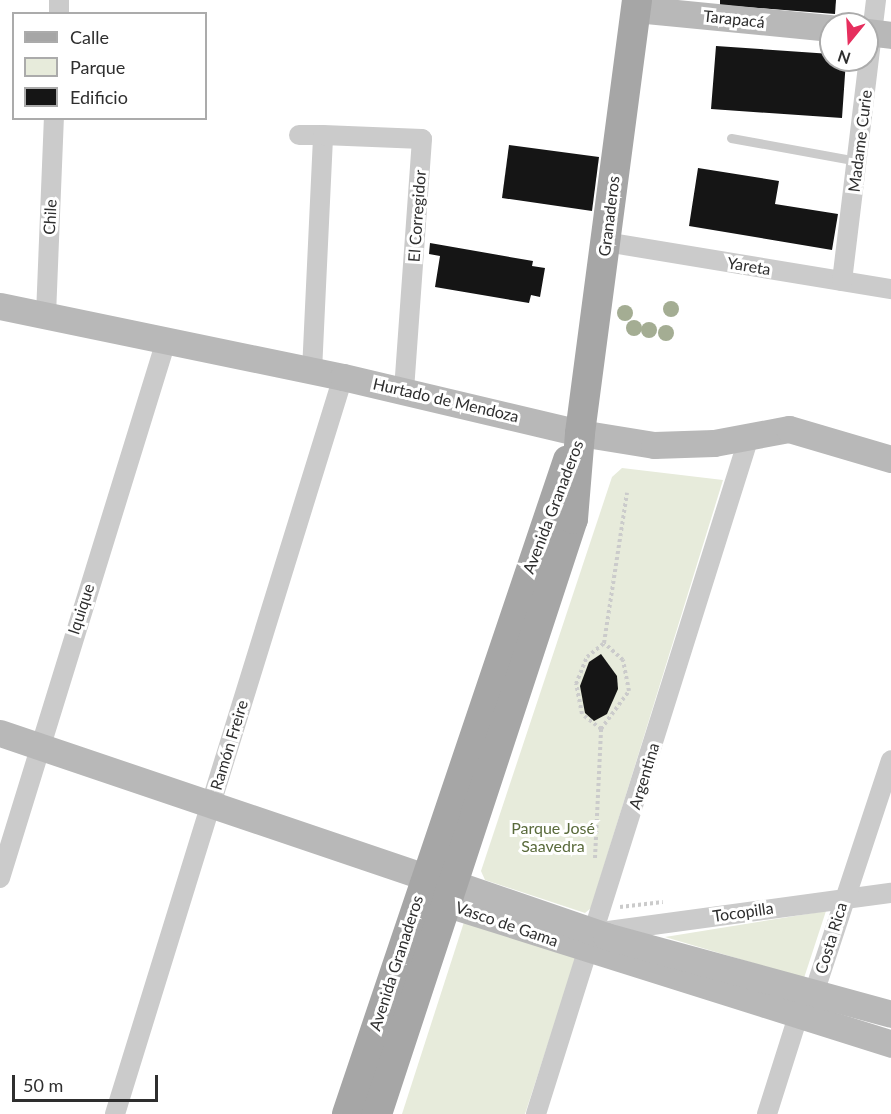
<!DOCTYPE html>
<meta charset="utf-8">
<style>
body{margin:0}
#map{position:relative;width:891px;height:1114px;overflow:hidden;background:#fff;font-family:Lato,sans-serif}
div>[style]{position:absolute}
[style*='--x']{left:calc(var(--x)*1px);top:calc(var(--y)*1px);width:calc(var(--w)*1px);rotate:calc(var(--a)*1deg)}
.green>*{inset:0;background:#e7ebdb}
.building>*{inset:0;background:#151515}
.path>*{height:4px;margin-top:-2px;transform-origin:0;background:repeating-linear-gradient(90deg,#cbcbcb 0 3px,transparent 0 6px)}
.lane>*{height:9px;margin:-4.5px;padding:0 4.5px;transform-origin:4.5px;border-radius:4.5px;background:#cbcbcb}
.street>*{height:20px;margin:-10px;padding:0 10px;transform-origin:10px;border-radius:10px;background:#cbcbcb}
.secondary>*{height:27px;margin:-13.5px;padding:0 13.5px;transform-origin:13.5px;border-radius:13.5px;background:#b8b8b8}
.primary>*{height:30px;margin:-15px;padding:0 15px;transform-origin:15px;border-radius:15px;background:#a6a6a6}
.trees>*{width:16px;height:16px;margin:-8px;border-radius:50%;background:#a4ad93}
span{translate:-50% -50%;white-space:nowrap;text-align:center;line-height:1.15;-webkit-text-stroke:6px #fff;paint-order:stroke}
.street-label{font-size:16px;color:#2e2e2e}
.park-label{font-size:16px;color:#596a3b}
.legend{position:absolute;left:12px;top:12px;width:195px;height:108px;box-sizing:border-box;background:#fff;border:2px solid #ababab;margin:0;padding:8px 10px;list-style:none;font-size:18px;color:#2e2e2e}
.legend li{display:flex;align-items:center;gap:12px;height:30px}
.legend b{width:30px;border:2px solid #ababab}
.north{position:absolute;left:819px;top:12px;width:60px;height:60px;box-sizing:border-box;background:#fff;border:2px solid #ababab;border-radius:50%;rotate:198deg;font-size:16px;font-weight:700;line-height:24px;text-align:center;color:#2e2e2e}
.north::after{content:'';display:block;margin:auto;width:21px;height:27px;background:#e62f5e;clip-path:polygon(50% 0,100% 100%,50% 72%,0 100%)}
.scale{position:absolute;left:12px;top:1075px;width:146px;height:27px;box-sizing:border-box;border:3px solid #2e2e2e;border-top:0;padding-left:8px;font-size:18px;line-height:21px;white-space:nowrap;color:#2e2e2e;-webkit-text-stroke:4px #fff;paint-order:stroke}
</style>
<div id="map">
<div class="green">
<i style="clip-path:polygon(622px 468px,723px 480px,591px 908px,585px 913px,485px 880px,481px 871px,612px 477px)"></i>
<i style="clip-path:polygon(826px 911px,804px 978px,665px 937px)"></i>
<i style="clip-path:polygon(464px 922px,576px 958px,525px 1114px,402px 1114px)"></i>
</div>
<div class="building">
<i style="clip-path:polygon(720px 0,836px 0,835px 14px,720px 5px)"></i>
<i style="clip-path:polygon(716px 46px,831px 54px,831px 60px,846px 60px,842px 118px,711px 109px)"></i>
<i style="clip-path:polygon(509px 145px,599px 157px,592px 211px,502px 198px)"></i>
<i style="clip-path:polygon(698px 168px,779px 181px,775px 204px,838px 214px,832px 250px,689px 226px)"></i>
<i style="clip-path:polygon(430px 243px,533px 261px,532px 266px,545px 268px,540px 297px,531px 295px,529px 303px,435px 287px,440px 256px,429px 254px)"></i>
<i style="clip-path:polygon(601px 654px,617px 676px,618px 689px,607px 714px,594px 721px,585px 713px,580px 686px,589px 662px)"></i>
</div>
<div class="path">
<i style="--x:601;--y:729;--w:24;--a:-142"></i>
<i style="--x:582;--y:714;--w:31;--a:-101"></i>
<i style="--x:576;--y:684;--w:29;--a:-68"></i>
<i style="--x:587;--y:657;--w:22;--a:-39"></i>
<i style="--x:595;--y:858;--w:129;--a:-87.3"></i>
<i style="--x:601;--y:729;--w:47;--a:-53.6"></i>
<i style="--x:629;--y:691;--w:32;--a:-101"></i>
<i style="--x:623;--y:660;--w:25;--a:-138"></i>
<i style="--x:604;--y:643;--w:152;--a:-81.3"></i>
<i style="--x:620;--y:907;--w:43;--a:-6.6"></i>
</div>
<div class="lane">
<i style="--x:731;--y:138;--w:129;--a:10.3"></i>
</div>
<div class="street">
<i style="--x:59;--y:14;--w:14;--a:-90"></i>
<i style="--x:299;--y:135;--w:24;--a:0"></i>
<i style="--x:606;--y:242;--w:289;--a:9.4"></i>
<i style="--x:842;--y:281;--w:283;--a:-83.1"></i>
<i style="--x:46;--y:315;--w:197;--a:-87.7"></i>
<i style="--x:312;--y:371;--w:236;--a:-87.3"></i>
<i style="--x:323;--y:135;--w:99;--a:2.3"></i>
<i style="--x:422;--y:139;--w:254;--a:94.1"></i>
<i style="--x:0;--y:878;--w:562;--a:-72.82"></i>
<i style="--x:601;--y:932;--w:293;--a:-7.7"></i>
<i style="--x:115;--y:1114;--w:771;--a:-72.81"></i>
<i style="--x:536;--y:1114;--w:710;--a:-72.54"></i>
<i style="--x:767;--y:1114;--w:109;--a:-72.4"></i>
<i style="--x:800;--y:1010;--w:22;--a:-51"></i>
<i style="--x:814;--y:993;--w:245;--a:-71.7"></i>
</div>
<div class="secondary">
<i style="--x:636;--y:9;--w:196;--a:5.6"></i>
<i style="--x:867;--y:32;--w:24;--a:7"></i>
<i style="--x:0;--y:306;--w:350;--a:11.7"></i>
<i style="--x:343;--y:377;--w:244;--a:13.3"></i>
<i style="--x:580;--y:433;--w:75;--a:9.2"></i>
<i style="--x:654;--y:445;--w:60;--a:-1.9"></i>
<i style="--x:714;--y:443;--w:76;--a:-10.6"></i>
<i style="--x:789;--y:429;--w:106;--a:16.4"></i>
<i style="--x:0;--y:733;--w:449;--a:18.7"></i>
<i style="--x:425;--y:877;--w:35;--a:50"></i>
<i style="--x:448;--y:904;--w:465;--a:17.5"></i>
<i style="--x:455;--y:884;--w:160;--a:19"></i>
<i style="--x:606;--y:936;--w:295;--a:15.3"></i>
</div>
<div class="primary">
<i style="--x:347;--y:1114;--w:690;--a:-71.33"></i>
<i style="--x:377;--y:1114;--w:626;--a:-71.77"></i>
<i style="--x:573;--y:519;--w:86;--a:-85.3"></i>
<i style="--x:580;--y:433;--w:437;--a:-82.5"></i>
</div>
<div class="trees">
<i style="left:671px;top:309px"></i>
<i style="left:625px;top:313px"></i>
<i style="left:634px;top:328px"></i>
<i style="left:649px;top:330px"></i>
<i style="left:666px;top:333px"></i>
</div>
<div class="street-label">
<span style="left:734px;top:19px;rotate:6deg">Tarapacá</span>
<span style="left:860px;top:141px;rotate:-83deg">Madame Curie</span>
<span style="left:417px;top:216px;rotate:-86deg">El Corregidor</span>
<span style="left:609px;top:216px;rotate:-83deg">Granaderos</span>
<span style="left:50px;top:217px;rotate:-87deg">Chile</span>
<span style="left:749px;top:266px;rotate:9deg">Yareta</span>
<span style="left:446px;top:400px;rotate:13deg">Hurtado de Mendoza</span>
<span style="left:553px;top:507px;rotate:-69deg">Avenida Granaderos</span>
<span style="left:81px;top:609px;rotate:-72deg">Iquique</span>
<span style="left:229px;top:745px;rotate:-73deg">Ramón Freire</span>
<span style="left:644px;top:776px;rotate:-73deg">Argentina</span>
<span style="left:743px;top:912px;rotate:-8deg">Tocopilla</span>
<span style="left:507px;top:924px;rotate:19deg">Vasco de Gama</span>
<span style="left:831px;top:938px;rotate:-73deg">Costa Rica</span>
<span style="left:396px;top:963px;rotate:-72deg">Avenida Granaderos</span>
</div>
<div class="park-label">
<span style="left:553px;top:837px">Parque José<br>Saavedra</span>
</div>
<ul class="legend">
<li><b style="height:8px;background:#a6a6a6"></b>Calle</li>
<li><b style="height:16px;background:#e7ebdb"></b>Parque</li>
<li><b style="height:16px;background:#151515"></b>Edificio</li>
</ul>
<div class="north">N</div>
<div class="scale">50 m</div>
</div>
